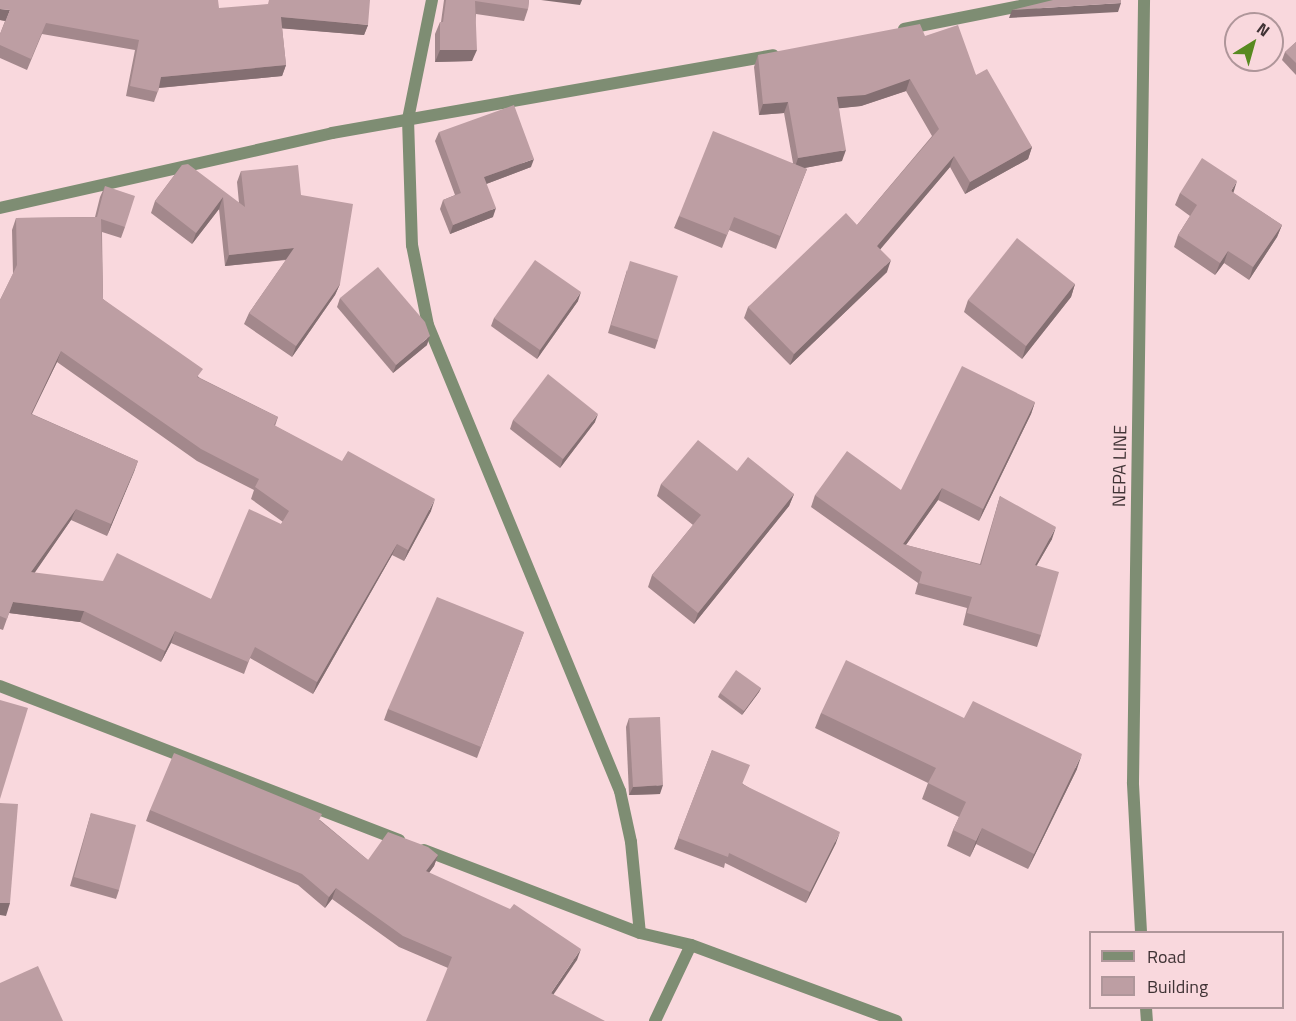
<!DOCTYPE html>
<style>
body{margin:0}
#map{position:relative;width:1296px;height:1021px;overflow:hidden;background:#f9d8dd;font-family:"Titillium Web",sans-serif}
div>[style]{position:absolute}
[style*='--x']{left:calc(var(--x)*1px);top:calc(var(--y)*1px);width:calc(var(--w)*1px);rotate:calc(var(--a)*1deg)}
.minor>*{height:12px;margin:-6px;padding:0 6px;transform-origin:6px;border-radius:6px;background:#7e8d73}
.wall>*{inset:0;background:#a3888c}
.shaded-wall>*{inset:0;background:#846f72}
.building>*{inset:0;background:#bd9ea3}
span{translate:-50% -50%;white-space:nowrap;text-align:center;line-height:1.15;-webkit-text-stroke:4.5px #f9d8dd;paint-order:stroke}
.street-label{font-size:18px;color:#403335}
.legend{position:absolute;left:1089px;top:931px;width:195px;height:78px;box-sizing:border-box;background:#f9d8dd;border:2px solid #af969a;margin:0;padding:8px 10px;list-style:none;font-size:18px;color:#403335}
.legend li{display:flex;align-items:center;gap:12px;height:30px}
.legend b{width:30px;border:2px solid #af969a}
.north{position:absolute;left:1224px;top:12px;width:60px;height:60px;box-sizing:border-box;background:#f9d8dd;border:2px solid #af969a;border-radius:50%;rotate:37deg;font-size:16px;font-weight:700;line-height:24px;text-align:center;color:#403335}
.north::after{content:'';display:block;margin:auto;width:21px;height:27px;background:#588a20;clip-path:polygon(50% 0,100% 100%,50% 72%,0 100%)}
</style>
<div id="map">
<div class="minor">
<i style="--x:432;--y:0;--w:121;--a:101.4"></i>
<i style="--x:408;--y:119;--w:126;--a:88.2"></i>
<i style="--x:412;--y:245;--w:82;--a:78.7"></i>
<i style="--x:428;--y:325;--w:504;--a:67.61"></i>
<i style="--x:620;--y:791;--w:52;--a:77.8"></i>
<i style="--x:631;--y:842;--w:91;--a:84.4"></i>
<i style="--x:904;--y:29;--w:150;--a:-11.2"></i>
<i style="--x:0;--y:208;--w:340;--a:-12.7"></i>
<i style="--x:332;--y:133;--w:448;--a:-10"></i>
<i style="--x:0;--y:686;--w:428;--a:21.1"></i>
<i style="--x:424;--y:850;--w:231;--a:21"></i>
<i style="--x:640;--y:933;--w:52;--a:13.2"></i>
<i style="--x:691;--y:945;--w:219;--a:20.3"></i>
<i style="--x:1141;--y:932;--w:150;--a:-93.1"></i>
<i style="--x:1133;--y:782;--w:782;--a:-89.19"></i>
<i style="--x:1146;--y:1008;--w:13;--a:86"></i>
<i style="--x:655;--y:1021;--w:84;--a:-64.7"></i>
</div>
<div class="wall">
<i style="clip-path:polygon(444px 0,529px 0,528px 9px,524px 21px,476px 14px,472px 61px,435px 62px,435px 34px,440px 22px,441px 22px)"></i>
<i style="clip-path:polygon(219px 8px,368px 25px,364px 35px,282px 28px,286px 65px,282px 76px,159px 88px,154px 102px,126px 96px,135px 50px,42px 34px,27px 70px,0 58px,0 34px,5px 21px,0 20px)"></i>
<i style="clip-path:polygon(925px 36px,976px 75px,1032px 147px,1028px 159px,965px 194px,950px 167px,880px 249px,887px 272px,790px 365px,744px 318px,748px 307px,857px 225px,932px 136px,906px 91px,861px 106px,839px 108px,842px 161px,804px 168px,807px 169px,776px 249px,729px 230px,722px 248px,674px 228px,679px 216px,793px 163px,784px 113px,759px 115px,754px 67px,758px 55px)"></i>
<i style="clip-path:polygon(1296px 42px,1296px 75px,1282px 60px,1285px 52px)"></i>
<i style="clip-path:polygon(439px 132px,531px 167px,486px 184px,493px 217px,450px 234px,440px 209px,443px 200px,455px 195px,435px 141px)"></i>
<i style="clip-path:polygon(182px 165px,239px 203px,237px 182px,241px 171px,301px 195px,340px 284px,335px 295px,292px 357px,244px 324px,249px 313px,286px 260px,225px 266px,219px 209px,192px 244px,151px 213px,155px 201px)"></i>
<i style="clip-path:polygon(evenodd,105px 186px,125px 227px,121px 238px,102px 232px,103px 299px,200px 378px,278px 417px,275px 426px,431px 511px,404px 561px,392px 555px,313px 694px,250px 658px,244px 674px,171px 643px,161px 662px,80px 622px,9px 613px,3px 630px,0 629px,0 300px,13px 274px,12px 230px,16px 218px,95px 217px,100px 197px,105px 186px,57px 362px,197px 461px,254px 490px,251px 499px,283px 522px,211px 599px,34px 573px,71px 520px,107px 536px,138px 461px,32px 414px,57px 362px)"></i>
<i style="clip-path:polygon(1180px 193px,1233px 193px,1282px 225px,1277px 237px,1249px 280px,1224px 263px,1215px 275px,1174px 247px,1178px 235px,1190px 216px,1175px 205px)"></i>
<i style="clip-path:polygon(627px 270px,658px 340px,655px 349px,608px 333px)"></i>
<i style="clip-path:polygon(1075px 284px,1071px 297px,1022px 359px,964px 312px,968px 300px)"></i>
<i style="clip-path:polygon(340px 298px,427px 345px,393px 373px,337px 307px)"></i>
<i style="clip-path:polygon(578px 301px,537px 359px,491px 326px,494px 318px)"></i>
<i style="clip-path:polygon(1035px 402px,1031px 414px,979px 521px,938px 500px,906px 545px,980px 564px,1000px 496px,1052px 539px,1037px 565px,1041px 635px,1037px 647px,963px 625px,967px 608px,915px 594px,918px 583px,811px 507px,815px 495px,901px 490px)"></i>
<i style="clip-path:polygon(513px 420px,595px 422px,560px 468px,510px 429px)"></i>
<i style="clip-path:polygon(737px 471px,794px 494px,789px 506px,694px 624px,648px 587px,652px 575px,693px 525px,657px 496px,661px 484px)"></i>
<i style="clip-path:polygon(524px 632px,477px 758px,384px 720px,388px 709px)"></i>
<i style="clip-path:polygon(761px 688px,759px 692px,742px 715px,718px 697px,720px 693px)"></i>
<i style="clip-path:polygon(821px 713px,964px 718px,1077px 769px,1028px 869px,976px 844px,970px 857px,947px 846px,953px 830px,959px 817px,922px 799px,928px 783px,815px 728px)"></i>
<i style="clip-path:polygon(629px 718px,660px 794px,629px 795px,626px 727px)"></i>
<i style="clip-path:polygon(712px 750px,743px 784px,836px 843px,806px 903px,725px 863px,724px 868px,674px 849px)"></i>
<i style="clip-path:polygon(150px 810px,320px 820px,368px 860px,438px 855px,434px 866px,429px 873px,577px 960px,448px 968px,399px 947px,332px 899px,325px 908px,298px 885px,146px 821px)"></i>
<i style="clip-path:polygon(91px 813px,119px 890px,116px 899px,70px 886px)"></i>
</div>
<div class="shaded-wall">
<i style="clip-path:polygon(541px 0,582px 0,580px 5px)"></i>
<i style="clip-path:polygon(1121px 3px,1118px 12px,1009px 18px,1012px 10px)"></i>
<i style="clip-path:polygon(0 9px,10px 10px,6px 21px,0 20px)"></i>
<i style="clip-path:polygon(281px 17px,368px 25px,364px 35px,277px 28px)"></i>
<i style="clip-path:polygon(440px 50px,477px 50px,472px 61px,435px 62px)"></i>
<i style="clip-path:polygon(286px 65px,282px 76px,157px 88px,161px 77px)"></i>
<i style="clip-path:polygon(910px 79px,906px 91px,861px 106px,833px 109px,837px 97px)"></i>
<i style="clip-path:polygon(788px 102px,784px 113px,759px 115px,763px 104px)"></i>
<i style="clip-path:polygon(1032px 147px,1028px 159px,965px 194px,970px 182px)"></i>
<i style="clip-path:polygon(846px 150px,842px 161px,794px 170px,798px 158px)"></i>
<i style="clip-path:polygon(954px 156px,950px 167px,873px 258px,877px 246px)"></i>
<i style="clip-path:polygon(534px 159px,531px 167px,481px 186px,484px 177px)"></i>
<i style="clip-path:polygon(1237px 181px,1233px 194px,1231px 191px)"></i>
<i style="clip-path:polygon(223px 197px,219px 209px,192px 244px,196px 233px)"></i>
<i style="clip-path:polygon(496px 208px,493px 217px,450px 234px,453px 225px)"></i>
<i style="clip-path:polygon(1282px 225px,1277px 237px,1249px 280px,1253px 267px)"></i>
<i style="clip-path:polygon(294px 248px,290px 259px,225px 266px,229px 255px)"></i>
<i style="clip-path:polygon(1228px 251px,1224px 263px,1215px 275px,1220px 263px)"></i>
<i style="clip-path:polygon(891px 260px,887px 272px,790px 365px,794px 354px)"></i>
<i style="clip-path:polygon(340px 284px,335px 295px,292px 357px,296px 346px)"></i>
<i style="clip-path:polygon(1075px 284px,1071px 297px,1022px 359px,1026px 346px)"></i>
<i style="clip-path:polygon(581px 292px,578px 301px,537px 359px,540px 350px)"></i>
<i style="clip-path:polygon(430px 336px,427px 345px,393px 373px,396px 365px)"></i>
<i style="clip-path:polygon(61px 351px,57px 362px,26px 425px,31px 414px)"></i>
<i style="clip-path:polygon(1035px 402px,1031px 414px,979px 521px,983px 509px)"></i>
<i style="clip-path:polygon(598px 414px,595px 422px,560px 468px,563px 459px)"></i>
<i style="clip-path:polygon(138px 461px,134px 472px,107px 536px,111px 524px)"></i>
<i style="clip-path:polygon(942px 488px,938px 500px,898px 556px,903px 544px)"></i>
<i style="clip-path:polygon(794px 494px,789px 506px,694px 624px,698px 613px)"></i>
<i style="clip-path:polygon(435px 499px,431px 511px,404px 561px,408px 550px)"></i>
<i style="clip-path:polygon(76px 509px,71px 520px,27px 584px,31px 572px)"></i>
<i style="clip-path:polygon(1056px 527px,1052px 539px,1030px 577px,1035px 565px)"></i>
<i style="clip-path:polygon(397px 544px,392px 555px,313px 694px,317px 682px)"></i>
<i style="clip-path:polygon(13px 602px,84px 611px,80px 622px,9px 613px)"></i>
<i style="clip-path:polygon(175px 631px,171px 643px,161px 662px,165px 651px)"></i>
<i style="clip-path:polygon(761px 688px,759px 692px,742px 715px,744px 711px)"></i>
<i style="clip-path:polygon(1082px 754px,1077px 769px,1028px 869px,1034px 854px)"></i>
<i style="clip-path:polygon(663px 785px,660px 794px,629px 795px,633px 787px)"></i>
<i style="clip-path:polygon(982px 828px,976px 844px,970px 857px,976px 841px)"></i>
<i style="clip-path:polygon(840px 832px,836px 843px,806px 903px,810px 892px)"></i>
<i style="clip-path:polygon(438px 855px,434px 866px,422px 882px,426px 871px)"></i>
<i style="clip-path:polygon(336px 888px,332px 899px,325px 908px,329px 897px)"></i>
<i style="clip-path:polygon(0 903px,10px 903px,6px 916px,0 915px)"></i>
<i style="clip-path:polygon(581px 949px,577px 960px,547px 1004px,551px 993px)"></i>
</div>
<div class="building">
<i style="clip-path:polygon(0 0,218px 0,219px 8px,268px 4px,269px 0,370px 0,368px 25px,281px 17px,286px 65px,161px 77px,158px 92px,130px 86px,139px 40px,46px 23px,31px 59px,0 45px,0 34px,10px 10px,0 9px)"></i>
<i style="clip-path:polygon(446px 0,529px 0,528px 9px,475px 1px,477px 50px,440px 50px,440px 22px,443px 22px)"></i>
<i style="clip-path:polygon(1053px 0,1121px 0,1121px 3px,1012px 10px)"></i>
<i style="clip-path:polygon(920px 24px,925px 36px,958px 25px,976px 75px,987px 69px,1032px 147px,970px 182px,954px 156px,877px 246px,891px 260px,794px 354px,748px 307px,846px 213px,857px 225px,939px 129px,910px 79px,865px 95px,837px 97px,846px 150px,798px 158px,788px 102px,763px 104px,758px 55px)"></i>
<i style="clip-path:polygon(1296px 42px,1296px 63px,1285px 52px)"></i>
<i style="clip-path:polygon(514px 105px,534px 159px,484px 177px,496px 208px,453px 225px,443px 200px,461px 193px,439px 132px)"></i>
<i style="clip-path:polygon(713px 131px,807px 169px,780px 236px,734px 217px,727px 235px,679px 216px)"></i>
<i style="clip-path:polygon(1202px 158px,1237px 181px,1231px 191px,1282px 225px,1253px 267px,1228px 251px,1220px 263px,1178px 235px,1197px 205px,1180px 193px)"></i>
<i style="clip-path:polygon(188px 164px,245px 207px,241px 171px,298px 165px,301px 195px,353px 204px,340px 284px,296px 346px,249px 313px,294px 248px,229px 255px,223px 197px,196px 233px,155px 201px,182px 165px)"></i>
<i style="clip-path:polygon(evenodd,105px 186px,135px 196px,125px 227px,101px 219px,103px 299px,203px 369px,197px 377px,278px 417px,274px 425px,342px 461px,348px 451px,435px 499px,408px 550px,397px 544px,317px 682px,255px 647px,248px 662px,175px 631px,165px 651px,84px 611px,13px 602px,7px 619px,0 616px,0 300px,17px 265px,16px 218px,97px 217px,105px 186px,61px 351px,201px 449px,259px 479px,255px 487px,289px 511px,281px 524px,249px 509px,211px 599px,117px 553px,103px 581px,31px 572px,76px 509px,111px 524px,138px 461px,31px 414px,61px 351px)"></i>
<i style="clip-path:polygon(1017px 238px,1075px 284px,1026px 346px,968px 300px)"></i>
<i style="clip-path:polygon(535px 260px,581px 292px,540px 350px,494px 318px)"></i>
<i style="clip-path:polygon(630px 261px,678px 276px,658px 340px,611px 325px)"></i>
<i style="clip-path:polygon(378px 267px,425px 322px,430px 336px,396px 365px,340px 298px)"></i>
<i style="clip-path:polygon(962px 366px,1035px 402px,983px 509px,942px 488px,903px 544px,981px 565px,1000px 496px,1056px 527px,1035px 565px,1059px 572px,1041px 635px,967px 613px,972px 597px,919px 583px,922px 572px,815px 495px,847px 451px,901px 490px)"></i>
<i style="clip-path:polygon(548px 374px,598px 414px,563px 459px,513px 420px)"></i>
<i style="clip-path:polygon(698px 440px,737px 471px,748px 457px,794px 494px,698px 613px,652px 575px,701px 515px,661px 484px)"></i>
<i style="clip-path:polygon(437px 597px,524px 632px,481px 747px,388px 709px)"></i>
<i style="clip-path:polygon(846px 660px,964px 718px,973px 701px,1082px 754px,1034px 854px,982px 828px,976px 841px,953px 830px,966px 802px,928px 783px,936px 768px,821px 713px)"></i>
<i style="clip-path:polygon(736px 670px,761px 688px,744px 711px,720px 693px)"></i>
<i style="clip-path:polygon(0 700px,28px 708px,0 799px)"></i>
<i style="clip-path:polygon(660px 717px,663px 785px,633px 787px,629px 718px)"></i>
<i style="clip-path:polygon(712px 750px,750px 765px,742px 784px,840px 832px,810px 892px,729px 853px,728px 857px,678px 838px)"></i>
<i style="clip-path:polygon(174px 753px,322px 814px,319px 820px,368px 860px,388px 832px,428px 847px,438px 855px,426px 871px,510px 909px,514px 904px,581px 949px,551px 993px,605px 1021px,426px 1021px,452px 957px,403px 936px,336px 888px,329px 897px,302px 874px,150px 810px)"></i>
<i style="clip-path:polygon(0 803px,18px 804px,10px 903px,0 903px)"></i>
<i style="clip-path:polygon(91px 813px,136px 825px,119px 890px,74px 877px)"></i>
<i style="clip-path:polygon(38px 966px,63px 1021px,0 1021px,0 983px)"></i>
</div>
<div class="street-label">
<span style="left:1120px;top:466px;rotate:-89deg">NEPA LINE</span>
</div>
<ul class="legend">
<li><b style="height:8px;background:#7e8d73"></b>Road</li>
<li><b style="height:16px;background:#bd9ea3"></b>Building</li>
</ul>
<div class="north">N</div>
</div>
